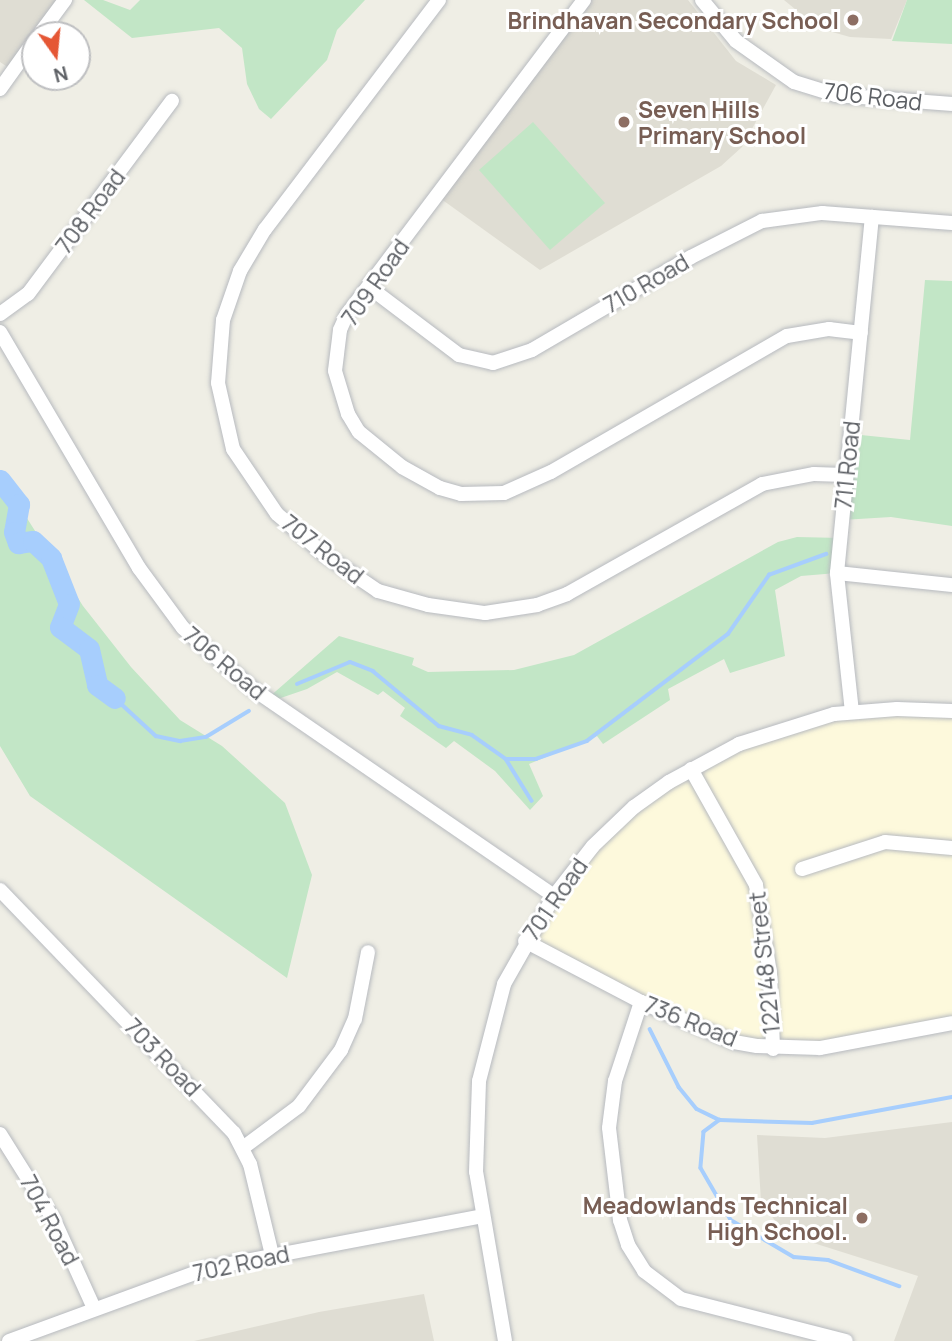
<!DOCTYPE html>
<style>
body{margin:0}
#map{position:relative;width:952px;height:1341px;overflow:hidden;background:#efeee5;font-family:Manrope,sans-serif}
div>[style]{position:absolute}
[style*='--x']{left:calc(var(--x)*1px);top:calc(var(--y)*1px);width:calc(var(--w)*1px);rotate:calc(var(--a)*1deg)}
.commercial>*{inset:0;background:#fdf9dc}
.education>*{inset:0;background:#dfddd3}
.green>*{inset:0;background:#c2e6c6}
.stream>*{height:3.5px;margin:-1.75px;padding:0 1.75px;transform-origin:1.75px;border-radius:1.75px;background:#a7cefd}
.river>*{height:21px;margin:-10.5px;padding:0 10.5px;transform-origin:10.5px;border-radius:10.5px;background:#a7cefd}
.roads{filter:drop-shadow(0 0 2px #b7babf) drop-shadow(0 0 2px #b7babf)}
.minor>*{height:14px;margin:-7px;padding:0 7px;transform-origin:7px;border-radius:7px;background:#fff}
.dots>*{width:19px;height:19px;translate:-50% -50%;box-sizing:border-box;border:4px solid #fff;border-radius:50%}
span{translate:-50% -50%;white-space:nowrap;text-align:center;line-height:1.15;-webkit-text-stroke:6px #fff;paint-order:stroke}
.education-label{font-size:23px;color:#785e54;font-weight:700}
.right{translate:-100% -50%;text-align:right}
.left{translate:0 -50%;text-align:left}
.street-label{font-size:23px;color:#5d6065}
.north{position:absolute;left:21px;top:21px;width:70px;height:70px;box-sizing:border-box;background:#fff;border:2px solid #bebfc1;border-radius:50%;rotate:165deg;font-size:19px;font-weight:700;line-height:28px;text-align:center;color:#5d6065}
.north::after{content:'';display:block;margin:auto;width:24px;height:32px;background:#e55735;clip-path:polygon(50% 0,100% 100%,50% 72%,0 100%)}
</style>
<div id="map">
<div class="commercial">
<i style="clip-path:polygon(952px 712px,952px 1023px,868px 1039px,757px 1047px,534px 946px,574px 870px,668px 782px,809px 720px)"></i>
</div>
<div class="education">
<i style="clip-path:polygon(0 0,65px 0,12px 70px,0 62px)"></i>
<i style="clip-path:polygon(585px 0,688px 0,736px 61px,776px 85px,742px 147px,721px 166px,540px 270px,437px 196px)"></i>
<i style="clip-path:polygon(784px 0,907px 0,891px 39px,850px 37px,818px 28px)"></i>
<i style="clip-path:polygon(952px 1122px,952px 1341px,894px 1341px,918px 1276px,785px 1234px,761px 1202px,757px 1135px,825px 1138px)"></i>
<i style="clip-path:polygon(424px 1294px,434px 1341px,194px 1341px,319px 1312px)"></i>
</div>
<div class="green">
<i style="clip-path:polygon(84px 0,103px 0,130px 10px,140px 0,365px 0,337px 30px,327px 60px,271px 119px,259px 109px,247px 84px,242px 48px,219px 28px,132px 38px)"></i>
<i style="clip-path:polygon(907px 0,952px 0,952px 44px,892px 41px)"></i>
<i style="clip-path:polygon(533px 122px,605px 203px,550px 250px,479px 170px)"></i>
<i style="clip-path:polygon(925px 280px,952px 281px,952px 526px,891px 517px,842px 520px,851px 434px,910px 440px)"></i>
<i style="clip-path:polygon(0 476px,83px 606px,131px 667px,180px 720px,222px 746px,285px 803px,312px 875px,287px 978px,30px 796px,0 746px)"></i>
<i style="clip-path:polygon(797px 537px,841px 538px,837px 573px,801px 576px,775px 590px,785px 656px,730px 673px,724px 659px,668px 689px,670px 700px,603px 744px,597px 736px,529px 764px,543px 796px,530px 810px,495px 771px,454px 741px,446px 748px,400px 716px,405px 708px,383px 691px,378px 695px,337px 672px,307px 689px,272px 701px,268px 698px,339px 636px,414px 658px,412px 665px,428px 672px,514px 670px,574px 655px,778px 542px)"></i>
</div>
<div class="stream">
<i style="--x:297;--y:684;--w:57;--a:-22.5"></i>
<i style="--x:350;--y:662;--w:25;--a:21"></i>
<i style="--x:373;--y:671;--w:86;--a:39.8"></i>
<i style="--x:439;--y:726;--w:34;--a:15"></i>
<i style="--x:472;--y:735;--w:42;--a:35.2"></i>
<i style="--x:506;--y:759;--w:49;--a:58.2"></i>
<i style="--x:115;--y:698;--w:56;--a:42.8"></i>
<i style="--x:156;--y:736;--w:25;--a:12"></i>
<i style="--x:180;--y:741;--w:26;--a:-9"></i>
<i style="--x:206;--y:737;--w:50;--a:-31.2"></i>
<i style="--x:506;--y:759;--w:30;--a:0"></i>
<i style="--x:536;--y:759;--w:54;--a:-19.4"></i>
<i style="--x:587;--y:741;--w:177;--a:-37.2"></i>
<i style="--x:728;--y:634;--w:72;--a:-55.2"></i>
<i style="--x:769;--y:575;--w:61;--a:-20.2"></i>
<i style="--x:650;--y:1029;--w:65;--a:63.4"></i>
<i style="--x:679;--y:1087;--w:28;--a:51"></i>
<i style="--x:697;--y:1109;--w:25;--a:26"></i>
<i style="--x:720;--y:1120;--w:92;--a:1.9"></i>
<i style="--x:812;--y:1123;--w:142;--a:-10.5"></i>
<i style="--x:720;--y:1120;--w:20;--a:143"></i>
<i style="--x:704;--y:1132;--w:36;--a:95"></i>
<i style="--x:701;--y:1168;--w:60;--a:60"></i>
<i style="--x:731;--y:1220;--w:73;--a:30.4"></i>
<i style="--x:794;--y:1257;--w:34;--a:5"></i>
<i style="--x:828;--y:1260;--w:76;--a:20.1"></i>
</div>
<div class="river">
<i style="--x:0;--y:480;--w:31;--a:52"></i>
<i style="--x:19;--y:504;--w:28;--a:100"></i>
<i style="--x:14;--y:532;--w:12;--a:70"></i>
<i style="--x:18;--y:543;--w:15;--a:-8"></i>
<i style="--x:33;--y:541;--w:25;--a:43"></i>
<i style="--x:51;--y:558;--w:49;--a:68.6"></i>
<i style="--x:69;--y:604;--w:25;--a:111"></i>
<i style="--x:60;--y:627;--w:36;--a:37"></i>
<i style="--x:89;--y:649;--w:37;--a:77"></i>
<i style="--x:97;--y:685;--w:22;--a:36"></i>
</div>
<div class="roads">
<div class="minor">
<i style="--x:439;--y:0;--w:288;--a:127.2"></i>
<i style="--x:265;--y:229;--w:49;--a:120.8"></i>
<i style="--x:240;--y:271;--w:52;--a:109.1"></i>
<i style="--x:223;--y:320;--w:63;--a:94.5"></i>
<i style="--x:218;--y:383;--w:68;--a:77.2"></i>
<i style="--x:233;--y:449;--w:78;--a:55.9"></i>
<i style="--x:277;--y:514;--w:63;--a:40.5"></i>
<i style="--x:325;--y:555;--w:64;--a:34.2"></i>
<i style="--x:378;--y:591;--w:52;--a:15.6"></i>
<i style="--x:428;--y:605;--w:58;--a:8"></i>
<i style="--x:485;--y:613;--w:53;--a:-8.7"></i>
<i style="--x:537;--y:605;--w:32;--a:-20"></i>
<i style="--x:567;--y:594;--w:224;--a:-29.4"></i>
<i style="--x:762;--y:484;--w:53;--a:-10.9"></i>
<i style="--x:814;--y:474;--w:31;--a:2"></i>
<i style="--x:584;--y:0;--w:393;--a:127"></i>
<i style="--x:347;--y:314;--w:17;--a:114"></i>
<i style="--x:340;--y:330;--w:41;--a:97"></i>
<i style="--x:335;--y:371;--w:45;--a:73.2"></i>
<i style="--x:348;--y:414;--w:21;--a:59"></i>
<i style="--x:359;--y:432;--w:55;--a:39.1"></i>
<i style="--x:402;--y:467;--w:43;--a:28.9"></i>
<i style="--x:440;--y:488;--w:22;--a:16"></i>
<i style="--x:461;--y:494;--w:43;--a:-1.3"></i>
<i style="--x:504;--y:493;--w:51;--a:-24.1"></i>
<i style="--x:551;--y:472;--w:272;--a:-30"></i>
<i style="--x:787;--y:336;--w:43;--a:-9.5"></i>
<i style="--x:829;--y:329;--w:32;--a:7"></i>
<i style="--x:702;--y:0;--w:53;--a:50.3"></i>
<i style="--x:736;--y:41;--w:71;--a:35.3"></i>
<i style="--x:794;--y:82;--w:44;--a:17.2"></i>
<i style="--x:836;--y:95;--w:116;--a:4.4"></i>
<i style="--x:39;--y:35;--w:44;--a:-53.4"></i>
<i style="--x:0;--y:89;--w:60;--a:-54.5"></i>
<i style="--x:369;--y:287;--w:113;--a:37.1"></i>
<i style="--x:459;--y:355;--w:35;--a:13"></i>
<i style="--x:493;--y:363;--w:41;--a:-18.4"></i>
<i style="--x:532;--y:350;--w:184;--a:-30.3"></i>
<i style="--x:691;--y:257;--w:80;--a:-26.9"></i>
<i style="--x:762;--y:221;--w:61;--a:-7.6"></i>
<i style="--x:822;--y:213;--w:130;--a:4.4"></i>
<i style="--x:0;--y:314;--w:34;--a:-36"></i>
<i style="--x:28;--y:294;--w:241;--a:-53.3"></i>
<i style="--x:0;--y:332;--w:274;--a:59.5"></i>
<i style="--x:139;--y:568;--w:74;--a:53.7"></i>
<i style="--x:183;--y:628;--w:93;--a:41.1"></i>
<i style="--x:253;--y:689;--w:365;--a:34.5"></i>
<i style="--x:837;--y:573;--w:116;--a:6"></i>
<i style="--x:852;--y:712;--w:140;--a:-96.2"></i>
<i style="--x:837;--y:573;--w:358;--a:-84.4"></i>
<i style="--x:691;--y:769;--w:133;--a:60.7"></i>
<i style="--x:756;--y:885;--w:89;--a:81"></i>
<i style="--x:770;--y:973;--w:76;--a:87.7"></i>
<i style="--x:802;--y:869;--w:87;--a:-18"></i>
<i style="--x:885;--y:842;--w:67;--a:5.1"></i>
<i style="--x:0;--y:890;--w:337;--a:46.1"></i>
<i style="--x:234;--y:1133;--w:35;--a:63"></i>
<i style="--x:250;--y:1164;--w:94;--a:76.4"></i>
<i style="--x:525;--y:941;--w:131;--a:27.7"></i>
<i style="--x:641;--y:1002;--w:101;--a:23.3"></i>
<i style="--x:734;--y:1042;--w:23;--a:10"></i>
<i style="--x:757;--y:1046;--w:63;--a:1.8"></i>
<i style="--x:820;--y:1048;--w:134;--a:-10.7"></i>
<i style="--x:641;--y:1002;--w:83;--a:108.2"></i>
<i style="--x:615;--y:1081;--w:47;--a:97.3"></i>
<i style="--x:609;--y:1128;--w:93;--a:83.2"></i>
<i style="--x:620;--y:1220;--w:26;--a:72"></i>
<i style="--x:628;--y:1245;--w:31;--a:58"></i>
<i style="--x:644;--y:1271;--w:46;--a:37.1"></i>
<i style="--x:681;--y:1299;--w:170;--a:14.3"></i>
<i style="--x:0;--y:1134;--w:102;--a:57.9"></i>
<i style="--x:54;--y:1220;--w:97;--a:65.6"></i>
<i style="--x:244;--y:1147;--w:69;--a:-36.7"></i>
<i style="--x:299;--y:1106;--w:70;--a:-53.1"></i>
<i style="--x:341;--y:1050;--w:34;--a:-66"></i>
<i style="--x:355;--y:1019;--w:68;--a:-79"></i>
<i style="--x:9;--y:1341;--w:212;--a:-20.1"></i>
<i style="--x:208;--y:1268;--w:279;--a:-10.7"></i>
<i style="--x:505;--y:1341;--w:171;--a:-99.7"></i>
<i style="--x:476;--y:1172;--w:91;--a:-88.1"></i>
<i style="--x:479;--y:1081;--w:100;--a:-75.5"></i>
<i style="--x:504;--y:984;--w:101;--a:-60.4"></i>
<i style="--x:554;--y:896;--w:63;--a:-52"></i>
<i style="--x:593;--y:846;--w:57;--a:-43.6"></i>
<i style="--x:634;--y:807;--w:43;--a:-35.5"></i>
<i style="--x:669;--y:782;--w:80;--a:-28.5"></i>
<i style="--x:739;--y:744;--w:100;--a:-17.5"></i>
<i style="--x:834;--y:714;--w:63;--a:-4.5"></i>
<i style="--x:897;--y:709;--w:55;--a:2.1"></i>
</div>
</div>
<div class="dots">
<i style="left:853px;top:20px;background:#8d6e63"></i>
<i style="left:624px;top:122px;background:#8d6e63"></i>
<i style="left:862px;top:1218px;background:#8d6e63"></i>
</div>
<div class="education-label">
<span class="right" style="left:839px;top:20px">Brindhavan Secondary School</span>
<span class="left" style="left:638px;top:122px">Seven Hills<br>Primary School</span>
<span class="right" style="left:848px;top:1218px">Meadowlands Technical<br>High School.</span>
</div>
<div class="street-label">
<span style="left:873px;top:96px;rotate:7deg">706 Road</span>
<span style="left:90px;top:211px;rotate:-53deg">708 Road</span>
<span style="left:375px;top:282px;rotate:-55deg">709 Road</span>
<span style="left:646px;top:283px;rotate:-30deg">710 Road</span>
<span style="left:847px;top:465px;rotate:-84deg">711 Road</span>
<span style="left:323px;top:549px;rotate:38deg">707 Road</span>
<span style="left:225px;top:663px;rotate:40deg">706 Road</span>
<span style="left:555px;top:899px;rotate:-55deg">701 Road</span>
<span style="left:764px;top:963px;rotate:-96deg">122148 Street</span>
<span style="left:691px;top:1021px;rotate:22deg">736 Road</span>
<span style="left:163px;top:1057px;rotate:46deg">703 Road</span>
<span style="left:50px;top:1220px;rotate:62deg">704 Road</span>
<span style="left:241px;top:1263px;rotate:-12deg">702 Road</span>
</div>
<div class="north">N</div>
</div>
